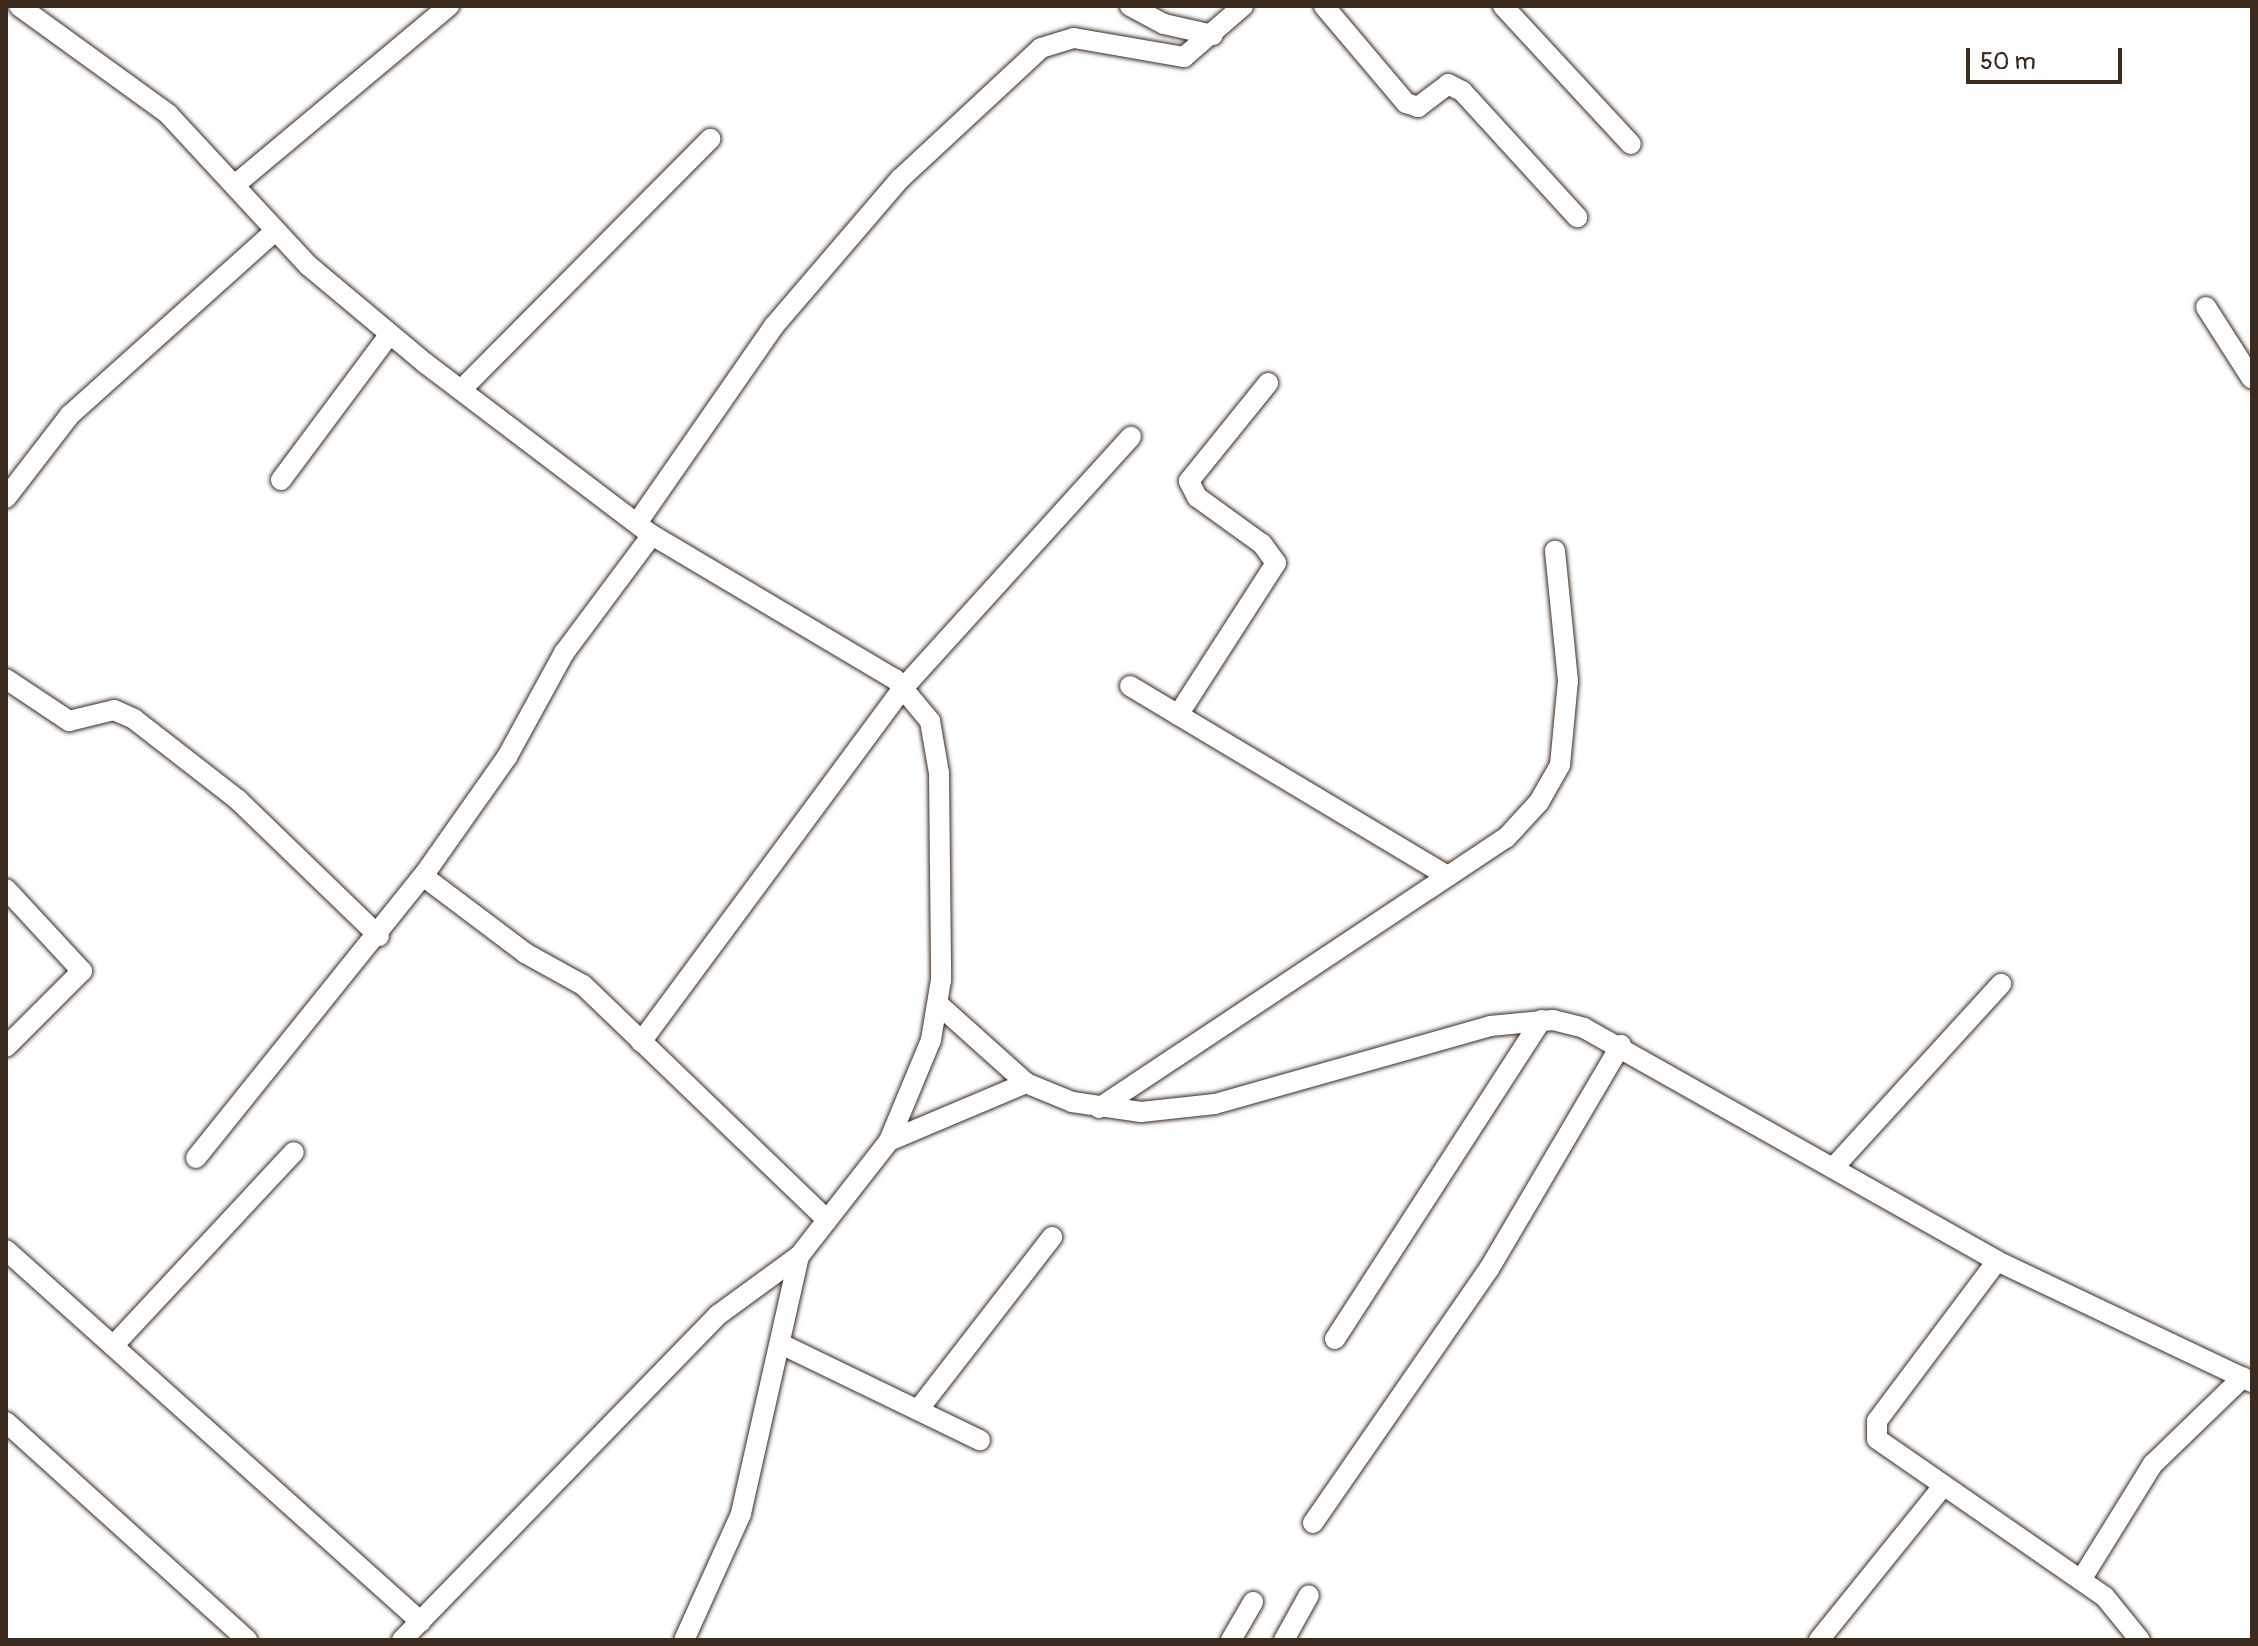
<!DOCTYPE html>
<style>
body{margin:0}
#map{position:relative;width:2258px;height:1646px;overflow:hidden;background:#fff;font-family:Pangolin,sans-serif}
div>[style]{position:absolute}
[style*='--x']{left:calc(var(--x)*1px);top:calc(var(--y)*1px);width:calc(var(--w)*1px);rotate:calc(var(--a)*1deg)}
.roads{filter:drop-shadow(0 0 2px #3b2a1e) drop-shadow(0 0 2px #3b2a1e)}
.minor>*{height:20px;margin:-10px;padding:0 10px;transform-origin:10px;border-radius:10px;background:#fff}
span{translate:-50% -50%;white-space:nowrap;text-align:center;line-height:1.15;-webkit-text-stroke:6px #fff;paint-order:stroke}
.frame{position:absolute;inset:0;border:8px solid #3b2a1e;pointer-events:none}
.scale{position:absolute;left:1966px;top:48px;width:156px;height:36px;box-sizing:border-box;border:4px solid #3b2a1e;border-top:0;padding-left:10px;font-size:24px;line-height:28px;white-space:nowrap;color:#3b2a1e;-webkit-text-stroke:6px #fff;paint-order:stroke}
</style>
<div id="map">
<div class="roads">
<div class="minor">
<i style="--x:19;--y:6;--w:184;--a:35.9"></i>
<i style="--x:168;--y:114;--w:207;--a:47.2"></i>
<i style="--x:309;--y:266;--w:151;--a:39.9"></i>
<i style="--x:425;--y:363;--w:285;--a:37.2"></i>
<i style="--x:652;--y:535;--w:282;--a:30.7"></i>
<i style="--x:895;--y:679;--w:55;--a:50.2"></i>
<i style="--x:930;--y:721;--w:53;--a:80.2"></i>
<i style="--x:939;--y:773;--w:207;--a:89.4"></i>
<i style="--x:941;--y:980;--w:61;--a:99.5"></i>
<i style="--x:931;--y:1040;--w:109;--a:112.6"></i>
<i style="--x:889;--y:1141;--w:146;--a:128"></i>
<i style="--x:799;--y:1256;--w:264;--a:102.7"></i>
<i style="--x:741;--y:1514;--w:138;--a:114.3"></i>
<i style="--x:1130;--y:6;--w:38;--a:28"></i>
<i style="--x:1164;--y:24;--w:50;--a:12.7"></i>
<i style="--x:1324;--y:6;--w:127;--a:49.8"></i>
<i style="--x:1406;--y:103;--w:13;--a:18"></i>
<i style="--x:1418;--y:107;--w:38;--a:-37"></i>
<i style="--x:1448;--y:84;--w:16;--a:27"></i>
<i style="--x:1462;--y:91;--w:171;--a:47.6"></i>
<i style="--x:1503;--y:6;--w:188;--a:47.2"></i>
<i style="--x:236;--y:184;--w:278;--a:-39.9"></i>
<i style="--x:2206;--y:307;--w:85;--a:57.4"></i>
<i style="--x:461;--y:390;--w:354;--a:-45.2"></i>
<i style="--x:281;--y:480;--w:181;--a:-53.3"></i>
<i style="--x:6;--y:498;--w:105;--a:-52.4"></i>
<i style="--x:70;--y:415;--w:275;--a:-41.9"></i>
<i style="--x:637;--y:523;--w:240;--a:-55.2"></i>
<i style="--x:774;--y:326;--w:194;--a:-49.4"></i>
<i style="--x:900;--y:179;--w:192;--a:-42.9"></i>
<i style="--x:1041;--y:48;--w:34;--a:-17"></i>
<i style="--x:1074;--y:38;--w:112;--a:9.8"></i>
<i style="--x:1184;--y:57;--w:78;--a:-40.8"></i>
<i style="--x:6;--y:679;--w:76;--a:33.7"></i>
<i style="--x:69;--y:721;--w:46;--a:-13.7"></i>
<i style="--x:114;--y:710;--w:22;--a:24"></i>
<i style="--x:134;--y:719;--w:132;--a:37.9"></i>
<i style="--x:238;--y:800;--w:196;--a:44"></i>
<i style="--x:1130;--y:686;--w:368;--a:30.9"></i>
<i style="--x:1178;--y:715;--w:181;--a:-57.2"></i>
<i style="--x:1276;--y:563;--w:24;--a:-126"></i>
<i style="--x:1262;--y:544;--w:80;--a:-144.1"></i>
<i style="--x:1197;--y:497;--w:18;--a:-117"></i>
<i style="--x:1189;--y:481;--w:126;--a:-51.1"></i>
<i style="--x:423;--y:876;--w:128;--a:37"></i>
<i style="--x:525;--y:953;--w:66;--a:28.9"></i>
<i style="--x:583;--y:985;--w:336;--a:43.9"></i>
<i style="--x:6;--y:889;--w:112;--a:47.2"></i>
<i style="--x:82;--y:971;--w:107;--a:135"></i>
<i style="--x:938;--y:1004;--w:118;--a:41.9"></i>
<i style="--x:1026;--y:1083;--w:50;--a:22.4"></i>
<i style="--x:1072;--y:1102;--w:70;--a:8.2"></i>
<i style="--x:1141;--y:1112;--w:74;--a:-6.2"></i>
<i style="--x:1215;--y:1104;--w:286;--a:-15.8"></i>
<i style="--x:1490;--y:1026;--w:63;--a:-5.4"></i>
<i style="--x:1553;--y:1020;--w:32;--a:14"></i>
<i style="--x:1584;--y:1028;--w:474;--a:29.4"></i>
<i style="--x:1997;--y:1261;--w:282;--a:25.4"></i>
<i style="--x:641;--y:1042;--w:442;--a:-53.5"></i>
<i style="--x:904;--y:687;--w:338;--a:-47.8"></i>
<i style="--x:1099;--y:1108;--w:488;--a:-33.6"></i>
<i style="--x:1506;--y:838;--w:49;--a:-47.5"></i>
<i style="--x:1539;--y:802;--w:43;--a:-60.4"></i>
<i style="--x:1560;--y:765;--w:84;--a:-84.6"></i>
<i style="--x:1568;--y:681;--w:131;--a:-95.7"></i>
<i style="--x:889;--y:1141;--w:149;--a:-22.9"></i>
<i style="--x:196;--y:1158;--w:362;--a:-51.2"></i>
<i style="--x:423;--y:876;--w:146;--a:-54.8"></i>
<i style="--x:507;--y:757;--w:119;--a:-61.3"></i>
<i style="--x:564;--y:653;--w:147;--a:-53.3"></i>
<i style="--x:1834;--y:1167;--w:248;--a:-47.6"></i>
<i style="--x:6;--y:1250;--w:557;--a:41.87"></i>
<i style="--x:1997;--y:1261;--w:200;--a:126.9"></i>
<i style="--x:1877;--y:1421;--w:18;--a:90"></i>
<i style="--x:1877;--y:1439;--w:277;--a:34.7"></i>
<i style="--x:2105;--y:1597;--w:55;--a:50.9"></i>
<i style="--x:1335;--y:1339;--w:380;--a:-57.1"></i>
<i style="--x:781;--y:1344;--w:221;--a:25.8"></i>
<i style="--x:113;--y:1346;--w:265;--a:-47"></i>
<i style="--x:918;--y:1410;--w:219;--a:-52.2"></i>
<i style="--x:6;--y:1422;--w:325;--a:42.1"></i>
<i style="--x:1313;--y:1523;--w:309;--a:-55.3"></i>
<i style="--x:1489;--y:1269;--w:260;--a:-59.5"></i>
<i style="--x:2081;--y:1580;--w:137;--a:-58.2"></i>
<i style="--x:2153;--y:1464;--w:125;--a:-44"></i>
<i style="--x:402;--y:1640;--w:453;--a:-45.8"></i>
<i style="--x:718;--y:1315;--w:100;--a:-36.1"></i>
<i style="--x:1231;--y:1640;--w:44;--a:-59.9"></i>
<i style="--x:1284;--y:1640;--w:51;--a:-60.9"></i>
<i style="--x:1819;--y:1640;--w:194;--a:-51.1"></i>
</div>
</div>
<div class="frame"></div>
<div class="scale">50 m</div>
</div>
